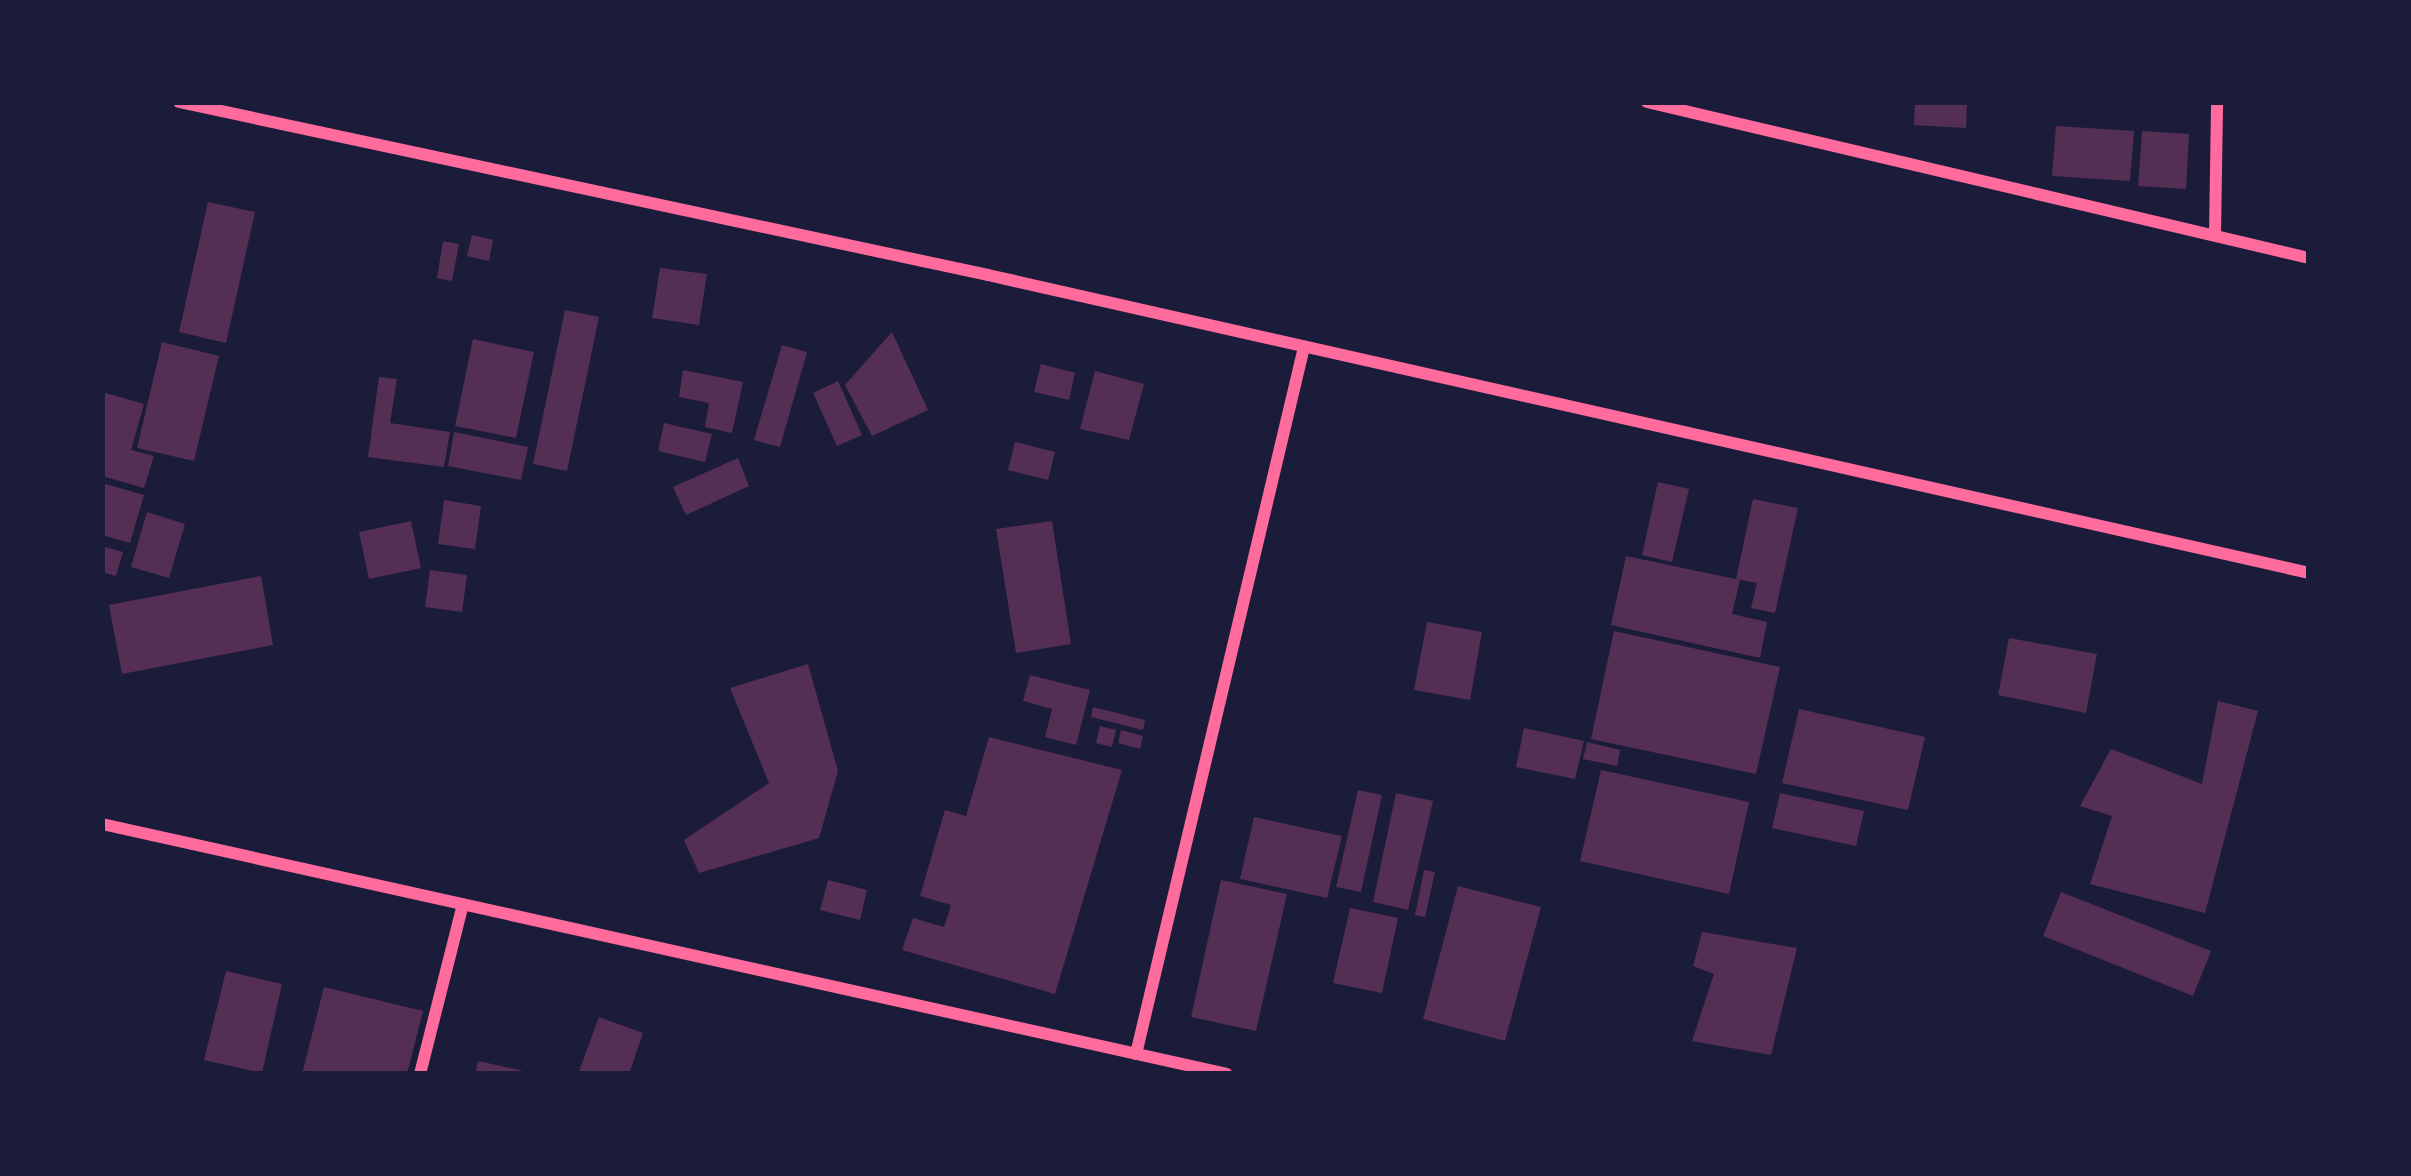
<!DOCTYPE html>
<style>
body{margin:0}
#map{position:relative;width:2411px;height:1176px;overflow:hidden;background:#1b1b3a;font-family:"Source Sans 3",sans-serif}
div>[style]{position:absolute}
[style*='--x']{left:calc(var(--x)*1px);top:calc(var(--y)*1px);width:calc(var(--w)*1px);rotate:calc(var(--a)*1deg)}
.building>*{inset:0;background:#542f53}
.minor>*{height:12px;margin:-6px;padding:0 6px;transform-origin:6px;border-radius:6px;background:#ff6b9d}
span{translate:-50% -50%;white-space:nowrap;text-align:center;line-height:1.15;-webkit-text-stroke:12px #1b1b3a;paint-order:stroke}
.frame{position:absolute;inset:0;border:105px solid #1b1b3a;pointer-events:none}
</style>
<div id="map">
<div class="building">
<i style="clip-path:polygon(1915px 102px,1967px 102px,1966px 128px,1914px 125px)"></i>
<i style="clip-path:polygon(2056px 126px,2134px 131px,2130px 181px,2052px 176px)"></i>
<i style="clip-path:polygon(2142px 131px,2189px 134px,2186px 189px,2138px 186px)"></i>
<i style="clip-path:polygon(208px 202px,255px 212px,226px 343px,179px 332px)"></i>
<i style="clip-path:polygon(472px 235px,493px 240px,489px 261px,467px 256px)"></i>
<i style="clip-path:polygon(443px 241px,459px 244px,452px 281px,437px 278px)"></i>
<i style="clip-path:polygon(660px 268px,707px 274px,699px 325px,652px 318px)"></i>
<i style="clip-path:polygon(565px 310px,599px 317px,567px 471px,533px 464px)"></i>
<i style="clip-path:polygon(892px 332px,928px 410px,872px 436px,845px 385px)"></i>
<i style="clip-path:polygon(473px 339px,534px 352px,516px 438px,455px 426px)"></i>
<i style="clip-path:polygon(162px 342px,219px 356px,194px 461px,137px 448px)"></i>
<i style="clip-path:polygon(782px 345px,807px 352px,780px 447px,754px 440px)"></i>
<i style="clip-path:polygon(1041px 364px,1075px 373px,1069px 400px,1034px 392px)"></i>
<i style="clip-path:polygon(683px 370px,743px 382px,732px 433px,705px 427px,709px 403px,679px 397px)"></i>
<i style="clip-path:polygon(1095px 371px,1144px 384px,1129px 440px,1080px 429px)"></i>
<i style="clip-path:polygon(379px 377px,397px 379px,390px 423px,450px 432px,444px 467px,368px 457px)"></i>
<i style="clip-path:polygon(838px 381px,862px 435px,837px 446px,813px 393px)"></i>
<i style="clip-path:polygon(102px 392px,144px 404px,131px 450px,154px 456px,144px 488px,102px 476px)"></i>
<i style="clip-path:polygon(664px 423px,712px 434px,705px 462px,658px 451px)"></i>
<i style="clip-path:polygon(454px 432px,528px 447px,521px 480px,448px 466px)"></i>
<i style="clip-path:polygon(1015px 442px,1055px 452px,1048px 480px,1008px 470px)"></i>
<i style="clip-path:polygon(738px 458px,749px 486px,686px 515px,673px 487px)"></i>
<i style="clip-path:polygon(1658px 482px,1689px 489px,1672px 562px,1642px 555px)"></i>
<i style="clip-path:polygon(102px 483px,144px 495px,130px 543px,102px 535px)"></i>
<i style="clip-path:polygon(1753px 499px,1798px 508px,1775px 613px,1751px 608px,1757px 583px,1736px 579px)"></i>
<i style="clip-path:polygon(444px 500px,481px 506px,475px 549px,438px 544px)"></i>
<i style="clip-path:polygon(147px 512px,185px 524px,169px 578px,131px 567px)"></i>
<i style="clip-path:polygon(411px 521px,421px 568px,369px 579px,359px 532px)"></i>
<i style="clip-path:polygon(1052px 521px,1071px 644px,1016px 653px,996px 529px)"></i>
<i style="clip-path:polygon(102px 546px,123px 552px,116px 576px,102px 572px)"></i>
<i style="clip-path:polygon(1626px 556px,1740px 580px,1732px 614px,1767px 622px,1760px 658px,1611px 625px)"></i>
<i style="clip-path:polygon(430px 570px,467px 575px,462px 612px,425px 607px)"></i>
<i style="clip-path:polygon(261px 576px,273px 645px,122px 674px,109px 605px)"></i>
<i style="clip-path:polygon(1427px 622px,1482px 632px,1470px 700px,1414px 690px)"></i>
<i style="clip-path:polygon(1614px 631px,1780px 667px,1756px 774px,1591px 739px)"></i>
<i style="clip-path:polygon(2009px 638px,2097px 654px,2086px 713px,1998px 695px)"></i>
<i style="clip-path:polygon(808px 664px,838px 771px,819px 838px,699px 873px,684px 840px,769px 783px,730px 688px)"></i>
<i style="clip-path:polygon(1030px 675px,1090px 690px,1076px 745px,1045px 737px,1052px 709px,1023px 701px)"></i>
<i style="clip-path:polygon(2218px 701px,2258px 711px,2205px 913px,2090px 884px,2112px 816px,2080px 806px,2111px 749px,2202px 784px)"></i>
<i style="clip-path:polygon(1093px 707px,1145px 720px,1143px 730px,1091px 717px)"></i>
<i style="clip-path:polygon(1799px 709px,1925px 737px,1908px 810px,1782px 783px)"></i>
<i style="clip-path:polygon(1100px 726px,1116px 730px,1112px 747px,1096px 743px)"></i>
<i style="clip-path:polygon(1524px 728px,1584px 741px,1575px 779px,1516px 767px)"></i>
<i style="clip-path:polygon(1121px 730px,1143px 736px,1140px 749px,1118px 743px)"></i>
<i style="clip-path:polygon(989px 737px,1122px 770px,1055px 994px,902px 950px,913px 918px,944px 927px,951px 905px,920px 896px,945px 810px,966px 816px)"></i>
<i style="clip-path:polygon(1587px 742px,1620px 750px,1617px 766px,1583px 759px)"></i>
<i style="clip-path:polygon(1601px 770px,1749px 802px,1729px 894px,1580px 861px)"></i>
<i style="clip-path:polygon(1358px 790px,1382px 795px,1361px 892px,1336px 887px)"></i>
<i style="clip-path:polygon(1396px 793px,1433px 801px,1408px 910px,1373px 902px)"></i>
<i style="clip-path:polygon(1780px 793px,1864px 811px,1856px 846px,1772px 828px)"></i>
<i style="clip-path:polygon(1254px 817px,1342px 836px,1327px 898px,1240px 879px)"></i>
<i style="clip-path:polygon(1424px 870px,1435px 872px,1425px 917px,1415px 915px)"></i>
<i style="clip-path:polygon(828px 880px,867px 890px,860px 920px,820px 910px)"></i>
<i style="clip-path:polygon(1221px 880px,1287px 894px,1256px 1031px,1191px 1017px)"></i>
<i style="clip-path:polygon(1458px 886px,1541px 907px,1505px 1041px,1423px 1019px)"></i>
<i style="clip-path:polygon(2061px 892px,2211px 951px,2193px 996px,2043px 936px)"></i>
<i style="clip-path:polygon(1350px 908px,1398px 918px,1382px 993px,1333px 983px)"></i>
<i style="clip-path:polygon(1702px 932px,1797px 948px,1771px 1055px,1692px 1041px,1714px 974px,1693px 966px)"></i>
<i style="clip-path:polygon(226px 971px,282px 984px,262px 1073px,204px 1060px)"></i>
<i style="clip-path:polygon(324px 987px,423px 1011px,407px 1074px,302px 1074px)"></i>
<i style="clip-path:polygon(599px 1017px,643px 1033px,629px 1074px,578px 1074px)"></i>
<i style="clip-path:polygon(478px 1061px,528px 1072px,527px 1074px,475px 1074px)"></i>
</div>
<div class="minor">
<i style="--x:179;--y:102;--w:827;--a:12.07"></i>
<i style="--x:988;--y:275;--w:1354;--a:12.71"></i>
<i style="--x:1647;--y:102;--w:680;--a:13.26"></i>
<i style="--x:2215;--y:234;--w:132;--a:-89.1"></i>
<i style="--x:102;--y:824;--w:1152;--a:12.53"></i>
<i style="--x:1136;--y:1054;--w:727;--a:-76.63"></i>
<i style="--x:420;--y:1074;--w:175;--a:-75.8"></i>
</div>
<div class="frame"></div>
</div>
